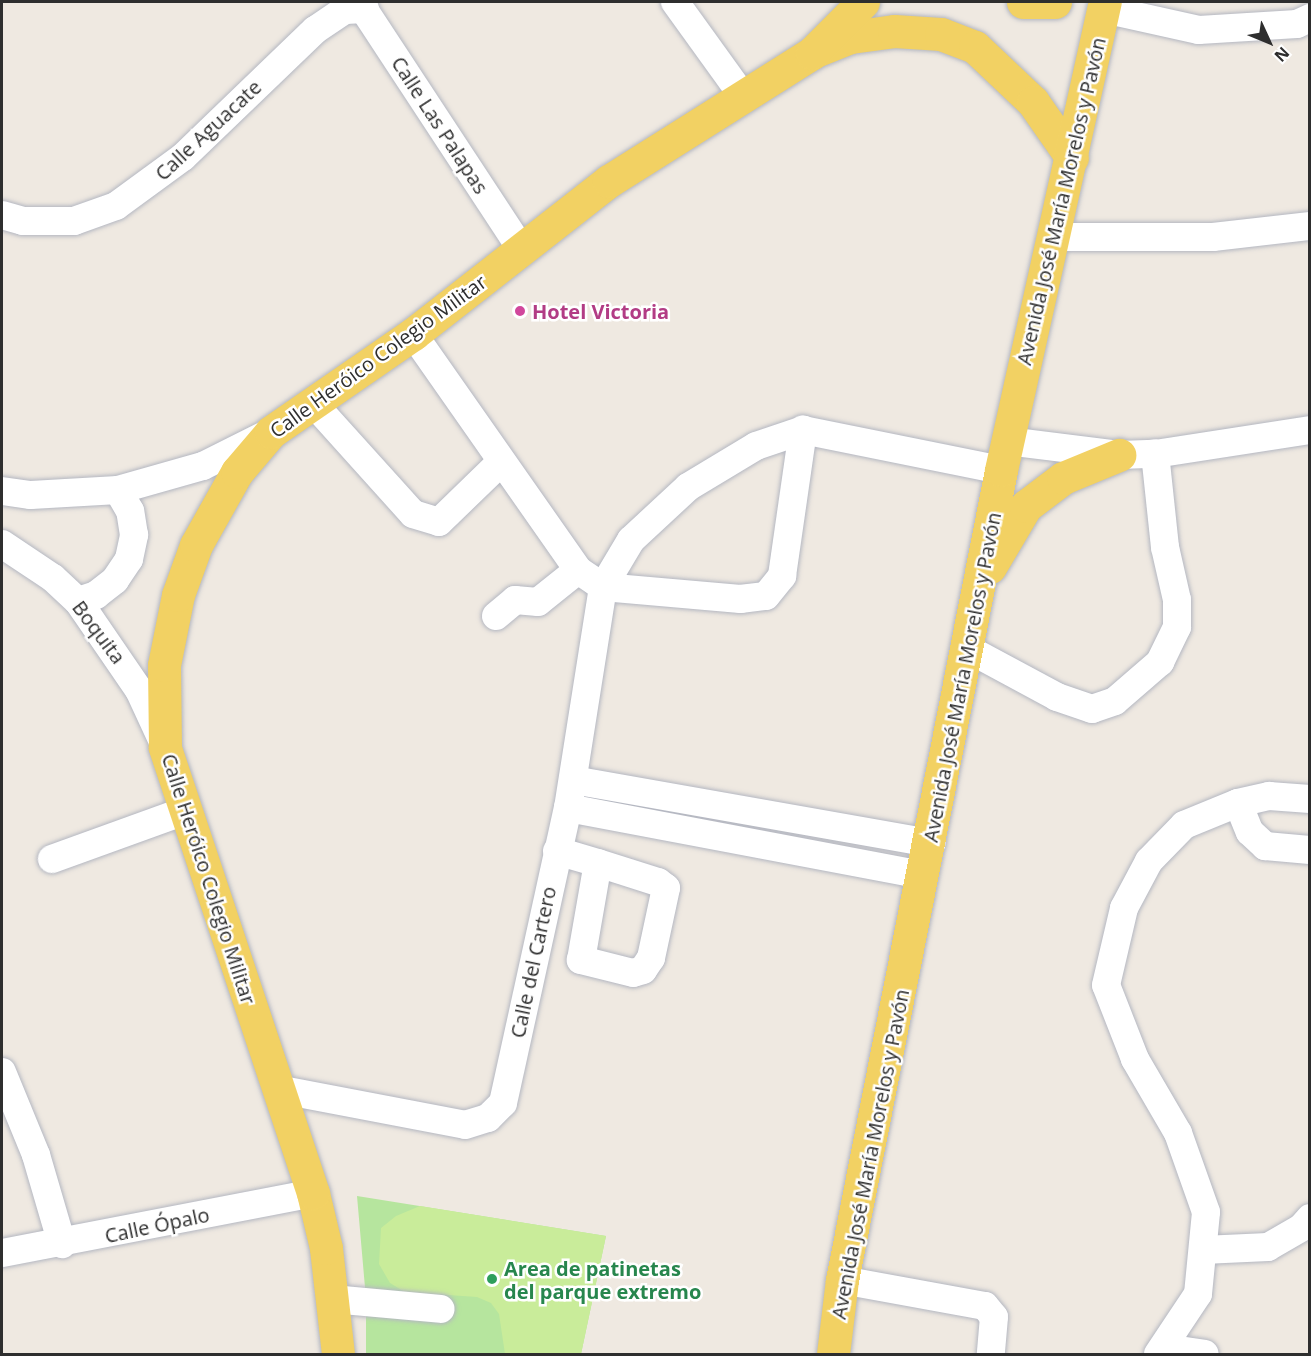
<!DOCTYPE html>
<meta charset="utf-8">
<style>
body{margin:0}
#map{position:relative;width:1311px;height:1356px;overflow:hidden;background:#efe9e1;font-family:"Open Sans",sans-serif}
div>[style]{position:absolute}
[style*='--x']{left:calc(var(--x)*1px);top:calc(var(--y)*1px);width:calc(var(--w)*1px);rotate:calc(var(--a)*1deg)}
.green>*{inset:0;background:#b6e59e}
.pitch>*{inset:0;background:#c9ec9a}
.roads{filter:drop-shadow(0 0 2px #b4b7c1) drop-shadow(0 0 2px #b4b7c1)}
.minor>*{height:28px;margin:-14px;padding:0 14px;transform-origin:14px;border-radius:14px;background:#fff}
.major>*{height:33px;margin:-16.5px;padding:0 16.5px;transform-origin:16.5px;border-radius:16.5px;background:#f2d163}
.dots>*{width:16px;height:16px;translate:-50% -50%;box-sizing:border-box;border:3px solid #fff;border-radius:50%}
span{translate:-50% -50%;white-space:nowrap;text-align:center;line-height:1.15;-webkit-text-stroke:5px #fff;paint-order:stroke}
.street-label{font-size:20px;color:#2e2e2e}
.hotel-label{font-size:20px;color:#b23c85;font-weight:700}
.left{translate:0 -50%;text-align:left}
.leisure-label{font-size:20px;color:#27864d;font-weight:700}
.frame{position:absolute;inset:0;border:3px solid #2e2e2e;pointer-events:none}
.north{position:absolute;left:1239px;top:12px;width:60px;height:60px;-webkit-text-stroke:4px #fff;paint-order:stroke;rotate:134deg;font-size:16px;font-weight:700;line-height:24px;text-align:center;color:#2e2e2e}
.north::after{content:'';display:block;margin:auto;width:21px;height:27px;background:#2e2e2e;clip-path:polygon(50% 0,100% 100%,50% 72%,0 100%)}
</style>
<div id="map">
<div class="green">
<i style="clip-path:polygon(357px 1196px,606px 1236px,581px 1354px,366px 1354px,366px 1299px)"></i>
</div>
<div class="pitch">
<i style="clip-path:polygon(420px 1206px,606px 1236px,581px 1354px,505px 1354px,499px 1314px,491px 1303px,477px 1297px,405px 1292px,390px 1283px,379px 1264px,381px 1228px,396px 1216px)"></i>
</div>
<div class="roads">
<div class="minor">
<i style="--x:359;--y:2;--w:295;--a:56.7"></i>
<i style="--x:675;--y:2;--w:115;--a:54.2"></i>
<i style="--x:1104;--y:9;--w:97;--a:12.5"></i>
<i style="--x:1199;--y:30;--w:98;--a:-3.5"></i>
<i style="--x:1297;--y:24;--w:14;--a:-25"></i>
<i style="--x:2;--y:215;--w:22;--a:16"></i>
<i style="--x:23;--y:221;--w:51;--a:0"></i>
<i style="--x:74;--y:221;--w:45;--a:-19.7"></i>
<i style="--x:116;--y:206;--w:83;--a:-36.2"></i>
<i style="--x:183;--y:157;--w:183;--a:-43.9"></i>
<i style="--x:315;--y:30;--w:36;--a:-34"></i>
<i style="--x:345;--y:10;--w:20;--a:-3"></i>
<i style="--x:1055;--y:237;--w:158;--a:0"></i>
<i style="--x:1213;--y:237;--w:98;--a:-6.5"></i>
<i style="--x:413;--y:334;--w:288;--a:55"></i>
<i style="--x:578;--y:570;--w:30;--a:34"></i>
<i style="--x:603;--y:587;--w:138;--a:5"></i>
<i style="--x:740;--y:599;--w:26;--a:-7"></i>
<i style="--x:766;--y:596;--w:26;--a:-51"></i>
<i style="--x:782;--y:576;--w:148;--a:-81.8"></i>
<i style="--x:313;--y:403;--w:149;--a:48"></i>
<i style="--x:413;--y:514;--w:27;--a:17"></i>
<i style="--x:439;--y:522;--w:86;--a:-44.1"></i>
<i style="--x:1007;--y:441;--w:113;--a:7.1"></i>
<i style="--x:1119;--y:455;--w:36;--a:-2"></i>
<i style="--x:1155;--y:454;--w:157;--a:-8.8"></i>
<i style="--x:2;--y:491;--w:29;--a:8"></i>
<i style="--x:31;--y:495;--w:87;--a:-3.3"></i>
<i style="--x:118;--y:490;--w:88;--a:-15.8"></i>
<i style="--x:203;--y:466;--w:72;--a:-26.6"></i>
<i style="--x:2;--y:544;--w:61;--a:33.7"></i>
<i style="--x:53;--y:578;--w:34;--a:43"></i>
<i style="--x:78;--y:601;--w:108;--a:55.6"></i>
<i style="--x:139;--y:690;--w:57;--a:65.2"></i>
<i style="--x:78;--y:601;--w:19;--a:-18"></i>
<i style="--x:96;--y:595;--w:24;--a:-38"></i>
<i style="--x:115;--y:580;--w:25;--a:-56"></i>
<i style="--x:129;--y:559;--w:25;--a:-78"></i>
<i style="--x:134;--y:535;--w:24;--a:-99"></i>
<i style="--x:130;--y:511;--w:24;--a:-120"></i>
<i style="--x:496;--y:616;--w:25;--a:-40"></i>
<i style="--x:515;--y:600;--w:23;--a:5"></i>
<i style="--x:538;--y:602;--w:51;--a:-38.7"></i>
<i style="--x:968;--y:649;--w:101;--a:28.3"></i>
<i style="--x:1057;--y:697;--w:37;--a:19"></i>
<i style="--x:1092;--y:709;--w:24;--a:-19"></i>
<i style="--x:1115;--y:701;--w:60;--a:-40.9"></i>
<i style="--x:1160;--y:662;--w:39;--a:-64"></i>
<i style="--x:1177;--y:627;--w:27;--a:-90"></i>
<i style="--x:1177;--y:600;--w:54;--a:-102.8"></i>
<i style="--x:1165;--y:547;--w:94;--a:-96.1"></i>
<i style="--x:573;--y:780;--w:364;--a:10"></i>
<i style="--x:1238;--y:803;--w:31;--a:68"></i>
<i style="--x:1250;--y:832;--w:21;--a:43"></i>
<i style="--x:1265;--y:846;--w:45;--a:5.1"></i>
<i style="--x:568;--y:808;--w:362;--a:10.7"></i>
<i style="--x:557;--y:851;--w:43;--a:16.3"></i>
<i style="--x:598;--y:863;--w:63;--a:17.6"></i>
<i style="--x:658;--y:882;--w:10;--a:37"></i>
<i style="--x:666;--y:888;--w:72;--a:102.1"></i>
<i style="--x:651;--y:958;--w:14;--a:124"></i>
<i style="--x:643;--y:970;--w:10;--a:163"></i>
<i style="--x:633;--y:973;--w:54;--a:-166"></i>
<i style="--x:581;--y:960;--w:98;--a:-80.1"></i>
<i style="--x:52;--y:859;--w:144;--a:-19.9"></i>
<i style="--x:2;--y:1072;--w:90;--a:67.7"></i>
<i style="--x:36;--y:1155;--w:93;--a:73.7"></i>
<i style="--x:277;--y:1089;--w:191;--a:10.8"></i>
<i style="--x:465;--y:1125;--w:24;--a:-17"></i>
<i style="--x:488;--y:1118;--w:21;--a:-45"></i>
<i style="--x:503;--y:1103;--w:302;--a:-77.6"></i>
<i style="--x:568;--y:808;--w:224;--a:-81"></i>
<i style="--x:603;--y:587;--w:55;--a:-59.2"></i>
<i style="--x:631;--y:540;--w:78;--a:-42.9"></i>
<i style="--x:688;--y:487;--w:79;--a:-31.1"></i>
<i style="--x:756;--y:446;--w:50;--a:-18.8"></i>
<i style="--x:803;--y:430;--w:202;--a:11.4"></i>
<i style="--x:1203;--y:1250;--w:65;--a:-2.6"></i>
<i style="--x:1268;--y:1247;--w:39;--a:-30"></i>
<i style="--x:1302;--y:1227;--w:12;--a:-48"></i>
<i style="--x:2;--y:1253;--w:317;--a:-10.9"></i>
<i style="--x:842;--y:1280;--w:145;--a:10.3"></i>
<i style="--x:985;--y:1306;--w:14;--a:51"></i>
<i style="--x:994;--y:1317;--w:37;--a:95"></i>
<i style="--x:332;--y:1299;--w:109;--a:5.2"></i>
<i style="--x:1165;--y:1348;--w:40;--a:8.5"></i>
<i style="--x:1158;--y:1354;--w:72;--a:-56.3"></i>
<i style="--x:1198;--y:1294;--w:82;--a:-84.4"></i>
<i style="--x:1206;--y:1212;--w:84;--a:-109.5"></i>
<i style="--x:1178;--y:1133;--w:86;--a:-120.2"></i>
<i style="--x:1135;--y:1059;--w:79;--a:-111.4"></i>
<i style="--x:1106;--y:985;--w:79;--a:-76.8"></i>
<i style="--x:1124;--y:908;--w:53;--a:-62"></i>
<i style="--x:1149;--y:861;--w:50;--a:-45.8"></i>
<i style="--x:1184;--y:825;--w:58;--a:-22.2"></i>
<i style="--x:1238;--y:803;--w:32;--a:-13"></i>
<i style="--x:1269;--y:796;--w:41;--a:4.2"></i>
</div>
<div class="major">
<i style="--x:1023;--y:2;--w:32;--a:0"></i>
<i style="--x:818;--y:50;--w:35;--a:-22"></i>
<i style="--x:851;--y:37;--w:43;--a:-7.9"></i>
<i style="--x:894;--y:31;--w:47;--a:3.7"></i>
<i style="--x:941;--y:34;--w:36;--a:21"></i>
<i style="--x:975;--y:47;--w:80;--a:43.5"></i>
<i style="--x:1033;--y:102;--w:68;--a:55.1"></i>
<i style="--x:990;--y:567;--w:71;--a:-59.5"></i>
<i style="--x:1026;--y:506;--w:46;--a:-37.1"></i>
<i style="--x:1063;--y:478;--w:61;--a:-22.3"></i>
<i style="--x:338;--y:1354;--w:107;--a:-96.5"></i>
<i style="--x:326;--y:1248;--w:57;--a:-103.3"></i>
<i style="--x:313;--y:1193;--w:470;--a:-108.4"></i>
<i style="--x:165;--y:747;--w:82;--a:-90.7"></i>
<i style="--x:164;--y:665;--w:71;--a:-78.7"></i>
<i style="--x:178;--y:595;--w:53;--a:-70.2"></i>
<i style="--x:196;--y:545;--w:84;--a:-60.7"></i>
<i style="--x:237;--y:472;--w:52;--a:-49.6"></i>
<i style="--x:271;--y:432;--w:173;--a:-34.6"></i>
<i style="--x:413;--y:334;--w:249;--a:-38"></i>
<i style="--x:609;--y:181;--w:240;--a:-32.2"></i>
<i style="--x:812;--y:53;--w:72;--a:-45"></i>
<i style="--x:833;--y:1354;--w:75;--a:-83.1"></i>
<i style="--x:842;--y:1280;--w:825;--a:-78.89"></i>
<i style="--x:1001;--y:470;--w:479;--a:-77.5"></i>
</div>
</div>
<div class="dots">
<i style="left:520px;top:311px;background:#d1479c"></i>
<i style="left:492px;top:1279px;background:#2e9e5b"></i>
</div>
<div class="street-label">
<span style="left:440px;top:125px;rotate:57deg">Calle Las Palapas</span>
<span style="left:208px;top:130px;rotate:-43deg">Calle Aguacate</span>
<span style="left:1061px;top:201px;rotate:-77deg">Avenida José María Morelos y Pavón</span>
<span style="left:378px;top:356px;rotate:-36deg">Calle Heróico Colegio Militar</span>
<span style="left:99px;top:632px;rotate:53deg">Boquita</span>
<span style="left:962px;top:677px;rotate:-79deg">Avenida José María Morelos y Pavón</span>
<span style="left:209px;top:879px;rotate:72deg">Calle Heróico Colegio Militar</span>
<span style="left:533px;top:962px;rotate:-78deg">Calle del Cartero</span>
<span style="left:870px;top:1154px;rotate:-79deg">Avenida José María Morelos y Pavón</span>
<span style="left:157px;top:1225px;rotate:-12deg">Calle Ópalo</span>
</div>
<div class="hotel-label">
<span class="left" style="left:532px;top:311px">Hotel Victoria</span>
</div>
<div class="leisure-label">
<span class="left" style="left:504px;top:1280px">Area de patinetas<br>del parque extremo</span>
</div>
<div class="frame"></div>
<div class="north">N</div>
</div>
